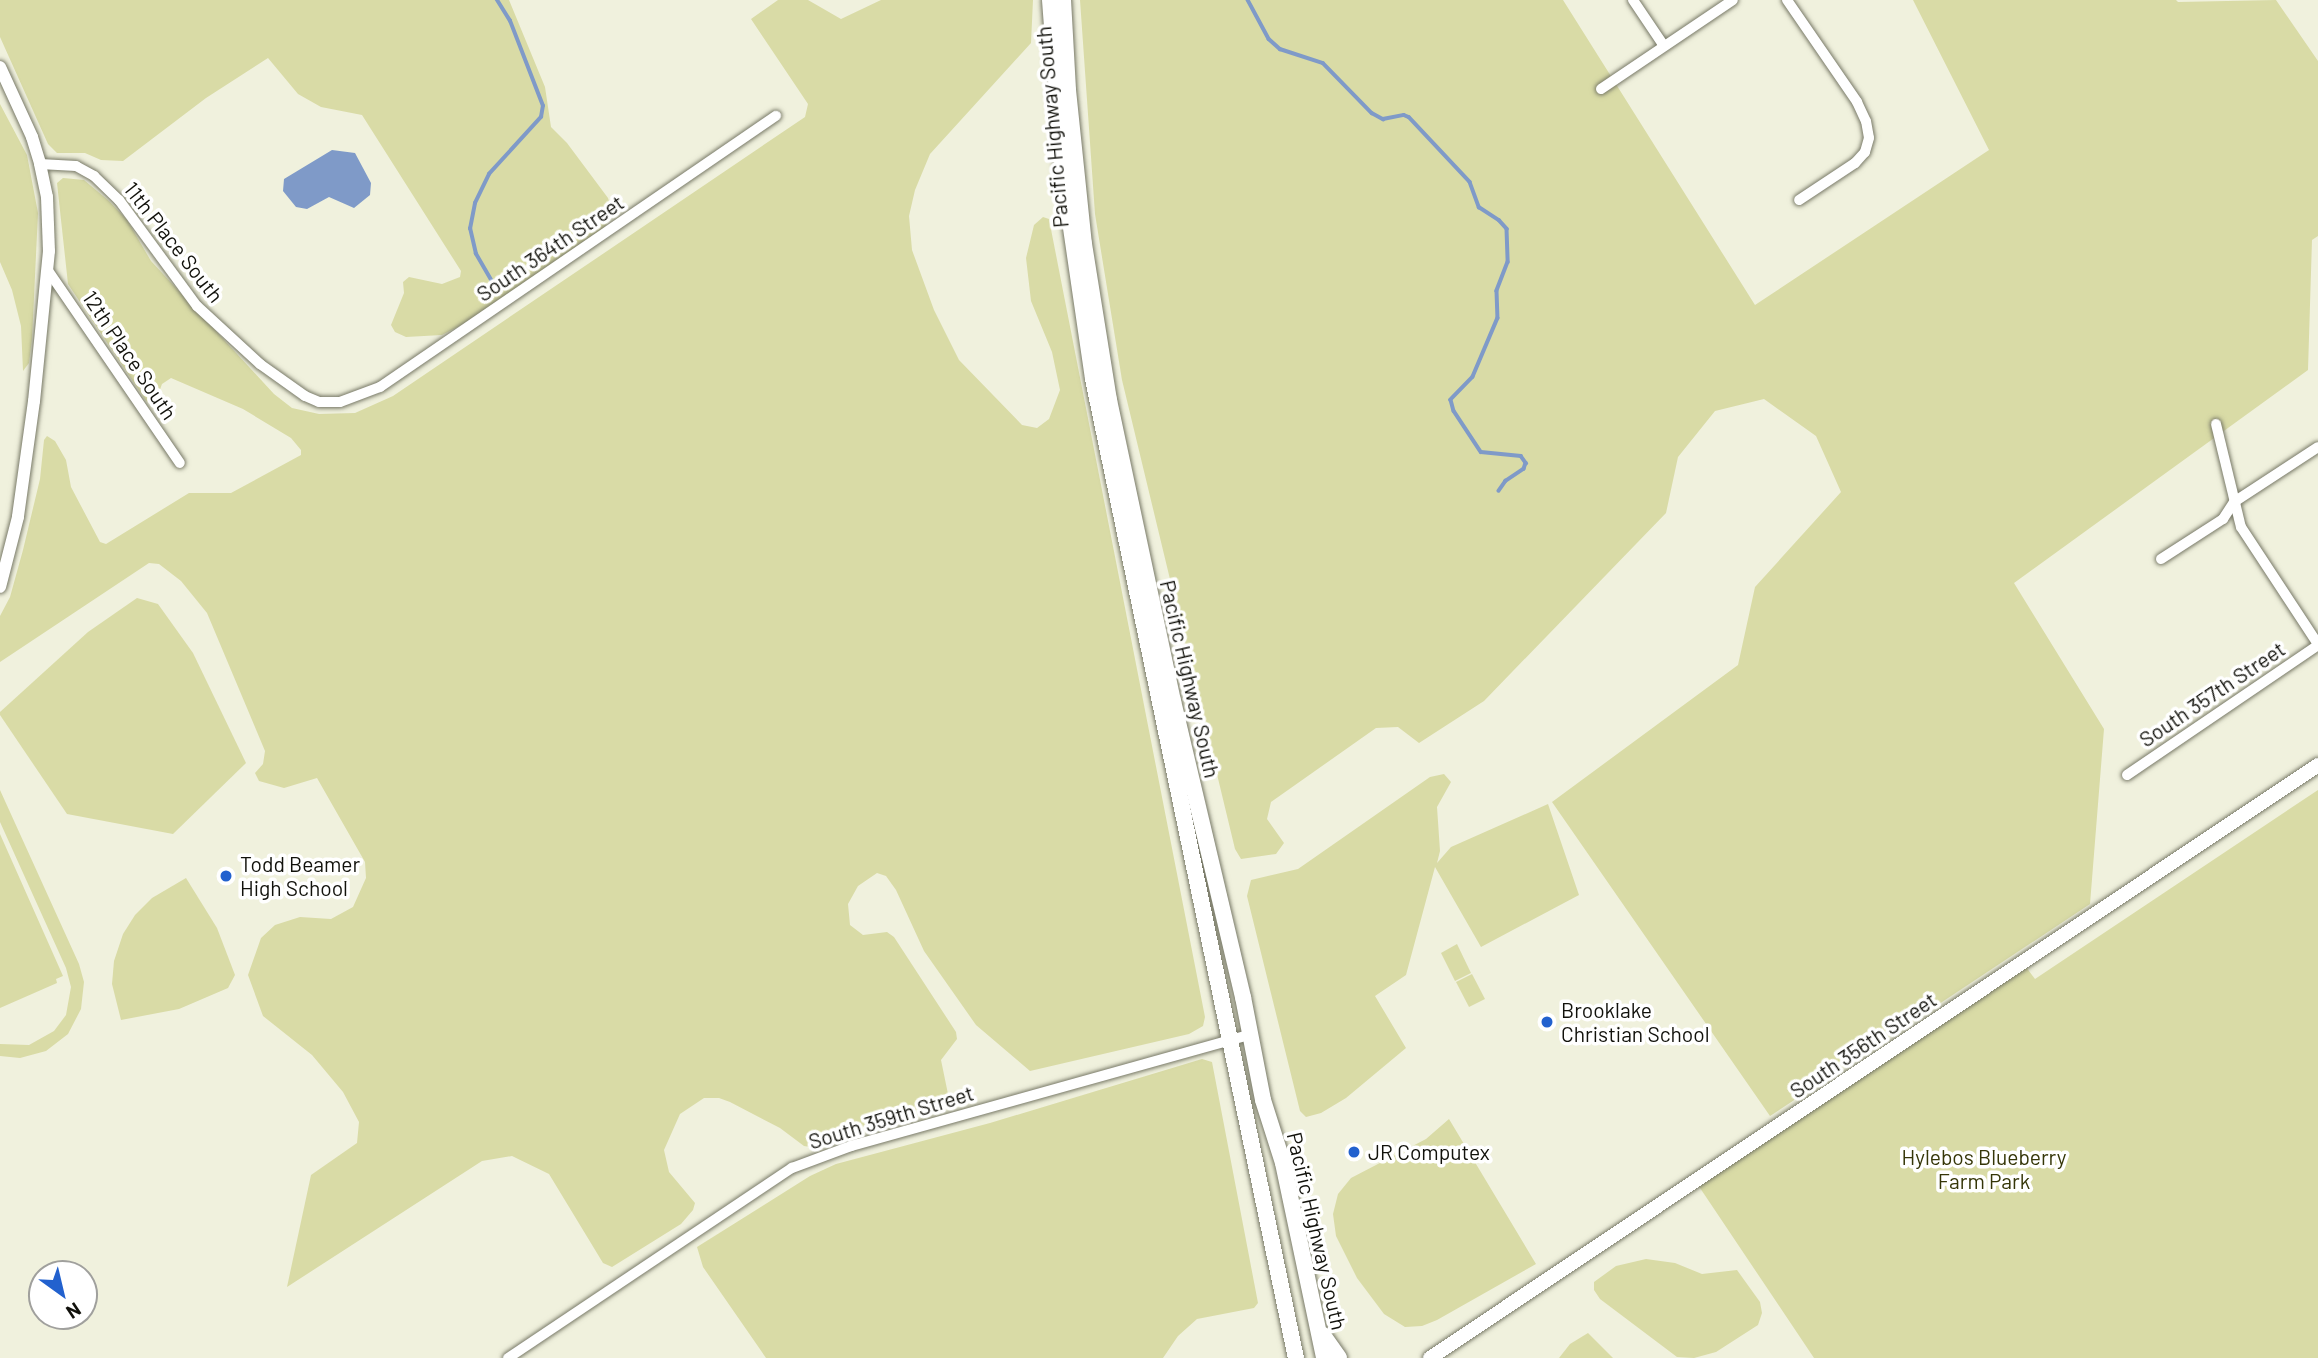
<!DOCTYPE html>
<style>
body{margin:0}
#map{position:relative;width:2318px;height:1358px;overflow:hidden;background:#f0f1dd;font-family:Barlow,sans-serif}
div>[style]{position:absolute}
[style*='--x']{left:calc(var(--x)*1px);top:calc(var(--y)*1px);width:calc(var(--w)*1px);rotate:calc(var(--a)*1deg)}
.green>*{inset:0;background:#d9dba6}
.water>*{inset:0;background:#7f9ac8}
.stream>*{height:3.5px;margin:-1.75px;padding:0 1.75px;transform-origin:1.75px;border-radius:1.75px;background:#7f9ac8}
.roads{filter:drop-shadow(0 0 2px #787967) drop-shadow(0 0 2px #787967)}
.minor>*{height:10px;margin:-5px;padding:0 5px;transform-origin:5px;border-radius:5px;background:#fff}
.tertiary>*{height:12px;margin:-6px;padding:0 6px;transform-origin:6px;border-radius:6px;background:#fff}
.secondary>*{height:14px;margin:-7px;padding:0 7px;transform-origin:7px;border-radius:7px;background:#fff}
.primary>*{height:16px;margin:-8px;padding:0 8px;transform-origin:8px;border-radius:8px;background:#fff}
.dots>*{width:19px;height:19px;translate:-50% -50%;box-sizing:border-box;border:4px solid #fff;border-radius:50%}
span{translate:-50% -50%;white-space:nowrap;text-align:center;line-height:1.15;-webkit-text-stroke:7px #fff;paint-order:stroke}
.street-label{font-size:21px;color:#11110b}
.poi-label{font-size:21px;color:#11110b}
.left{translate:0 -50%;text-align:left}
.park-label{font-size:21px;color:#353608}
.north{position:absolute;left:28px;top:1260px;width:70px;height:70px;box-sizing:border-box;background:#fff;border:2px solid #a0a09d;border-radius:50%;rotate:146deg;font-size:19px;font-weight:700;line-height:28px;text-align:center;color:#11110b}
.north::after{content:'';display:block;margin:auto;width:24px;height:32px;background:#2261ce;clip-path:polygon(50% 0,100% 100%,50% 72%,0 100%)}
</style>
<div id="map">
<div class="green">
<i style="clip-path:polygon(0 0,509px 0,545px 87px,551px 127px,567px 143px,608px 198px,613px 214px,605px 227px,471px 320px,442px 335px,406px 337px,395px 332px,391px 325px,404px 293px,403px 282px,409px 277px,442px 284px,460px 277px,461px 271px,362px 115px,321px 107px,298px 94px,268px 58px,206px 98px,123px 161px,101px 160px,85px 153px,57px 153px,48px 144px,0 37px)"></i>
<i style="clip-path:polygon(778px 0,808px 0,841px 19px,881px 0,1033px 0,1031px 43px,930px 154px,915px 190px,909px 216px,912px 250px,934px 310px,959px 360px,1022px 425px,1037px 428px,1049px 419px,1060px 390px,1052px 352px,1031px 301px,1026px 258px,1034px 225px,1043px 217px,1049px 219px,1205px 1017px,1203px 1026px,1189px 1034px,1030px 1071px,976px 1025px,924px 951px,896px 890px,886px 876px,877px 873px,858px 886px,848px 904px,850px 925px,863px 935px,887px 932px,894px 937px,956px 1032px,957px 1039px,941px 1060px,948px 1094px,947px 1107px,857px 1132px,816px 1148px,804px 1146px,780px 1128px,730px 1102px,719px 1098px,704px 1098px,680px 1114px,664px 1150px,669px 1172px,695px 1203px,693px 1210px,681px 1224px,612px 1267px,603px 1263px,549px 1174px,512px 1156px,482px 1161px,287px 1287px,311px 1175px,357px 1143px,359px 1122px,343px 1092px,312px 1055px,263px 1016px,248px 975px,261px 938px,275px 925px,300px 917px,331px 919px,353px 907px,366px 878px,365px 862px,317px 778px,284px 788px,259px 781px,255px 773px,263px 764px,265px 751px,207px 613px,181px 581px,159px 564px,149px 563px,0 662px,0 616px,10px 597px,23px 550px,40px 479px,44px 440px,47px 436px,55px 441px,66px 460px,71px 487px,100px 542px,106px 544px,189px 493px,231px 493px,301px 455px,301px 450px,291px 438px,243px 409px,171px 378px,162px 384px,154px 406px,146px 401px,68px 284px,57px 183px,63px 178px,84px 180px,109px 201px,127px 220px,151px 261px,274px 394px,292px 408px,319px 414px,355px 413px,393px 396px,805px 117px,808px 104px,751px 19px)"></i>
<i style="clip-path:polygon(1080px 0,1563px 0,1755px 305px,1989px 150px,1913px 0,2176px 0,2178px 2px,2276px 0,2318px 61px,2318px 236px,2312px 240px,2308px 370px,2014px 583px,2104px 729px,2090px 904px,1770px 1116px,1552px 802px,1738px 665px,1755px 587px,1841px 492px,1816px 436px,1764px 399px,1715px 411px,1678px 457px,1666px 513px,1484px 701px,1419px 743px,1398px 727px,1376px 728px,1271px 802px,1267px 819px,1284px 843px,1276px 854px,1241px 859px,1235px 849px,1122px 380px,1095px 214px)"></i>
<i style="clip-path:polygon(0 104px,27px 155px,38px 213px,32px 339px,29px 363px,23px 371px,21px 326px,12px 290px,0 262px)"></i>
<i style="clip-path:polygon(137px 598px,158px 604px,193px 653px,246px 763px,173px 834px,67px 814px,0 715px,0 712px,88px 632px)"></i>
<i style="clip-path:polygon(1444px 774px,1451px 782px,1437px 807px,1440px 851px,1437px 863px,1451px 847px,1548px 804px,1579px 895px,1481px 947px,1435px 867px,1406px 975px,1375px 996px,1406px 1048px,1346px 1098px,1321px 1113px,1306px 1117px,1300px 1111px,1247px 896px,1251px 880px,1298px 869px,1430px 777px)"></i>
<i style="clip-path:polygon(0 790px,79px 964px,84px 982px,81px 1009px,68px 1034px,46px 1051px,20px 1058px,0 1056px,0 1044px,29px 1045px,54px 1031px,66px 1015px,71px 987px,66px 968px,0 822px)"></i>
<i style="clip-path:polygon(2318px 790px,2318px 1358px,1814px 1358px,1696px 1182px,2023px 963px,2035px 979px)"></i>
<i style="clip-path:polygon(0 834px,63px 976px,56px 979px,57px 983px,0 1008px)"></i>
<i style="clip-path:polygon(186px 878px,217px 928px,235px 975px,228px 988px,179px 1009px,121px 1020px,112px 984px,114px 961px,123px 934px,135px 915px,152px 898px)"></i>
<i style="clip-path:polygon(1457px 944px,1471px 973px,1455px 981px,1441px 953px)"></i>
<i style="clip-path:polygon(1472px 974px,1485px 999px,1469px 1007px,1456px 982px)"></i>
<i style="clip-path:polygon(1202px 1059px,1212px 1062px,1258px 1303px,1254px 1308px,1197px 1319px,1178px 1336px,1163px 1358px,766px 1358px,703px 1267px,697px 1247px,810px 1176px,836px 1164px,990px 1123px)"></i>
<i style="clip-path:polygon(1449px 1119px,1536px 1264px,1437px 1320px,1422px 1326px,1405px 1327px,1384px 1314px,1357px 1278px,1336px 1236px,1333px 1214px,1338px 1194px,1351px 1178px,1426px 1139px)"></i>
<i style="clip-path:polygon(1646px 1259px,1675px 1263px,1702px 1274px,1737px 1270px,1760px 1302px,1762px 1313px,1758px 1325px,1716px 1352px,1694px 1358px,1677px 1357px,1600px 1299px,1594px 1290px,1594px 1282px,1616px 1266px)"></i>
<i style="clip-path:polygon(1588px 1333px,1613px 1358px,1559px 1358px,1570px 1344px)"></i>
</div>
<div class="water">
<i style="clip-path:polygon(332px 150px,355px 153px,371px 183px,370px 195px,354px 208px,329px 197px,307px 209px,296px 207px,283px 191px,284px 179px)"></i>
</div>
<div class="stream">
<i style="--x:1248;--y:0;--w:44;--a:61.7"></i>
<i style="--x:1269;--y:39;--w:15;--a:42"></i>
<i style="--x:1280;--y:49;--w:45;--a:18"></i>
<i style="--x:1323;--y:63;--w:70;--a:45.6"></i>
<i style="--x:1372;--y:113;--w:13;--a:29"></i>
<i style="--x:1383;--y:119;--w:21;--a:-11"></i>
<i style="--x:1404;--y:115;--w:5;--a:22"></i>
<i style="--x:1409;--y:117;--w:89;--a:46.8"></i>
<i style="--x:1470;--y:182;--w:27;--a:70"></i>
<i style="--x:1479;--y:207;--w:24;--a:33"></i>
<i style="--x:1499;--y:220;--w:12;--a:48"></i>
<i style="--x:1507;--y:229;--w:33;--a:88"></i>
<i style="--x:1508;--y:262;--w:31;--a:111"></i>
<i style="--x:1497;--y:291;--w:27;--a:88"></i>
<i style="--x:1498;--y:318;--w:64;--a:113"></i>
<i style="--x:1473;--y:377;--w:32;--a:134"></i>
<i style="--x:1451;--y:400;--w:11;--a:75"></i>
<i style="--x:1454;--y:411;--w:49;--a:56.6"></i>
<i style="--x:1481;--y:452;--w:40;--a:5.7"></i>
<i style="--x:1521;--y:456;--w:9;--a:54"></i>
<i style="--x:1526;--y:463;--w:6;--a:108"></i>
<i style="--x:1524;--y:469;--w:22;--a:146"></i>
<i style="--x:1506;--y:481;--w:12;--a:125"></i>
<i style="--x:495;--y:287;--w:38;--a:-120"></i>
<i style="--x:476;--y:254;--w:26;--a:-103"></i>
<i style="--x:470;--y:229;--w:26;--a:-79"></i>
<i style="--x:475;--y:203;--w:32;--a:-64"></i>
<i style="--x:489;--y:174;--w:77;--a:-47.6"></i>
<i style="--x:541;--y:117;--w:11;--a:-80"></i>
<i style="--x:543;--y:106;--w:91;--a:-111.2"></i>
<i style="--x:510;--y:21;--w:25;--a:-122"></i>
</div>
<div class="roads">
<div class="minor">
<i style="--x:1633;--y:0;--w:55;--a:56"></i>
<i style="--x:1787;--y:0;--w:124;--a:55.5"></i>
<i style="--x:1857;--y:102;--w:21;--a:65"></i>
<i style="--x:1866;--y:121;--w:17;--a:80"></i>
<i style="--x:1869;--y:138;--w:15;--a:106"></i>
<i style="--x:1865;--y:152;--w:15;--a:132"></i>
<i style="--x:1855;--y:163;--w:67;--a:146.5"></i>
<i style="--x:1601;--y:89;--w:159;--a:-34"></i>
<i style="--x:40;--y:164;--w:36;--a:3"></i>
<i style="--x:76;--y:166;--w:21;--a:29"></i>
<i style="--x:94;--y:176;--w:35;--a:44"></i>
<i style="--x:119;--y:200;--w:132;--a:53.7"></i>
<i style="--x:197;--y:306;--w:86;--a:42.6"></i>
<i style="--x:260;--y:364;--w:55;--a:35.4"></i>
<i style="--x:305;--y:396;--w:15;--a:23"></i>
<i style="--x:319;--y:402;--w:21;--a:0"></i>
<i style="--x:340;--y:402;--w:43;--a:-20.6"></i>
<i style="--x:380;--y:387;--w:480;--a:-34.4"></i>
<i style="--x:47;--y:269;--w:235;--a:55.6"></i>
<i style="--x:2216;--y:424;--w:106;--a:76.4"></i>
<i style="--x:2241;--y:527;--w:140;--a:56.7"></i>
<i style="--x:2161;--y:559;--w:74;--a:-32.8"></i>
<i style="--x:2223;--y:519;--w:20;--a:-57"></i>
<i style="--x:2234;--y:502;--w:100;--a:-33.2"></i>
<i style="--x:2127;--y:775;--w:231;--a:-34.2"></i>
<i style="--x:508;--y:1358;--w:342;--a:-33.8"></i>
<i style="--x:792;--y:1168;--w:63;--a:-20.4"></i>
<i style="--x:851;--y:1146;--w:413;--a:-15.6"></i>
</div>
<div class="tertiary">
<i style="--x:0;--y:67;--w:77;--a:65.4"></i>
<i style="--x:32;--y:137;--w:28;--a:73"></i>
<i style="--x:40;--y:164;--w:34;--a:78"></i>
<i style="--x:47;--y:197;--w:54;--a:87.9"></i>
<i style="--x:49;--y:251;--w:151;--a:95.7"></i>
<i style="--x:34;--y:401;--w:117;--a:97.9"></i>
<i style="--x:18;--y:517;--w:72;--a:104.4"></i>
</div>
<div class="secondary">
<i style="--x:1430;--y:1358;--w:1068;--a:-33.73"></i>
</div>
<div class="primary">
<i style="--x:1050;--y:0;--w:173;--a:85.7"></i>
<i style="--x:1063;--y:173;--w:208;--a:81.7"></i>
<i style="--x:1093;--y:379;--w:1000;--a:78.29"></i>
<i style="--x:1063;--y:0;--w:90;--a:86.8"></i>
<i style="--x:1068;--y:90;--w:155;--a:84.1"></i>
<i style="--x:1084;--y:244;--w:158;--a:80.9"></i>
<i style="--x:1109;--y:400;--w:308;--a:78"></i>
<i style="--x:1173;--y:701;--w:304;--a:76.7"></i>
<i style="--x:1243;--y:997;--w:105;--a:79"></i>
<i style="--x:1263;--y:1100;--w:66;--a:72.4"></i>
<i style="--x:1283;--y:1163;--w:199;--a:78.1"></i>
<i style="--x:1323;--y:1335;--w:28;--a:55"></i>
</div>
</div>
<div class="dots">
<i style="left:226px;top:876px;background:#2261ce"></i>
<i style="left:1547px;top:1022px;background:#2261ce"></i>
<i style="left:1354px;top:1152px;background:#2261ce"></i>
</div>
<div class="street-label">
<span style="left:1052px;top:127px;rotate:-95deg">Pacific Highway South</span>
<span style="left:174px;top:242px;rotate:52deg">11th Place South</span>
<span style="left:550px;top:248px;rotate:-34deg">South 364th Street</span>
<span style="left:130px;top:355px;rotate:56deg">12th Place South</span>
<span style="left:1190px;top:679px;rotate:77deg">Pacific Highway South</span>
<span style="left:2212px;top:694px;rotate:-34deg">South 357th Street</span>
<span style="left:1863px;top:1045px;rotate:-34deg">South 356th Street</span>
<span style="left:891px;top:1117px;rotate:-17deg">South 359th Street</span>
<span style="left:1317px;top:1231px;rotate:77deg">Pacific Highway South</span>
</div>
<div class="poi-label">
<span class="left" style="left:240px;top:876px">Todd Beamer<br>High School</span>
<span class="left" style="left:1561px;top:1022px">Brooklake<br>Christian School</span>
<span class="left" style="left:1368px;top:1152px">JR Computex</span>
</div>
<div class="park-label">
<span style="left:1984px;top:1169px">Hylebos Blueberry<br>Farm Park</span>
</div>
<div class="north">N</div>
</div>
